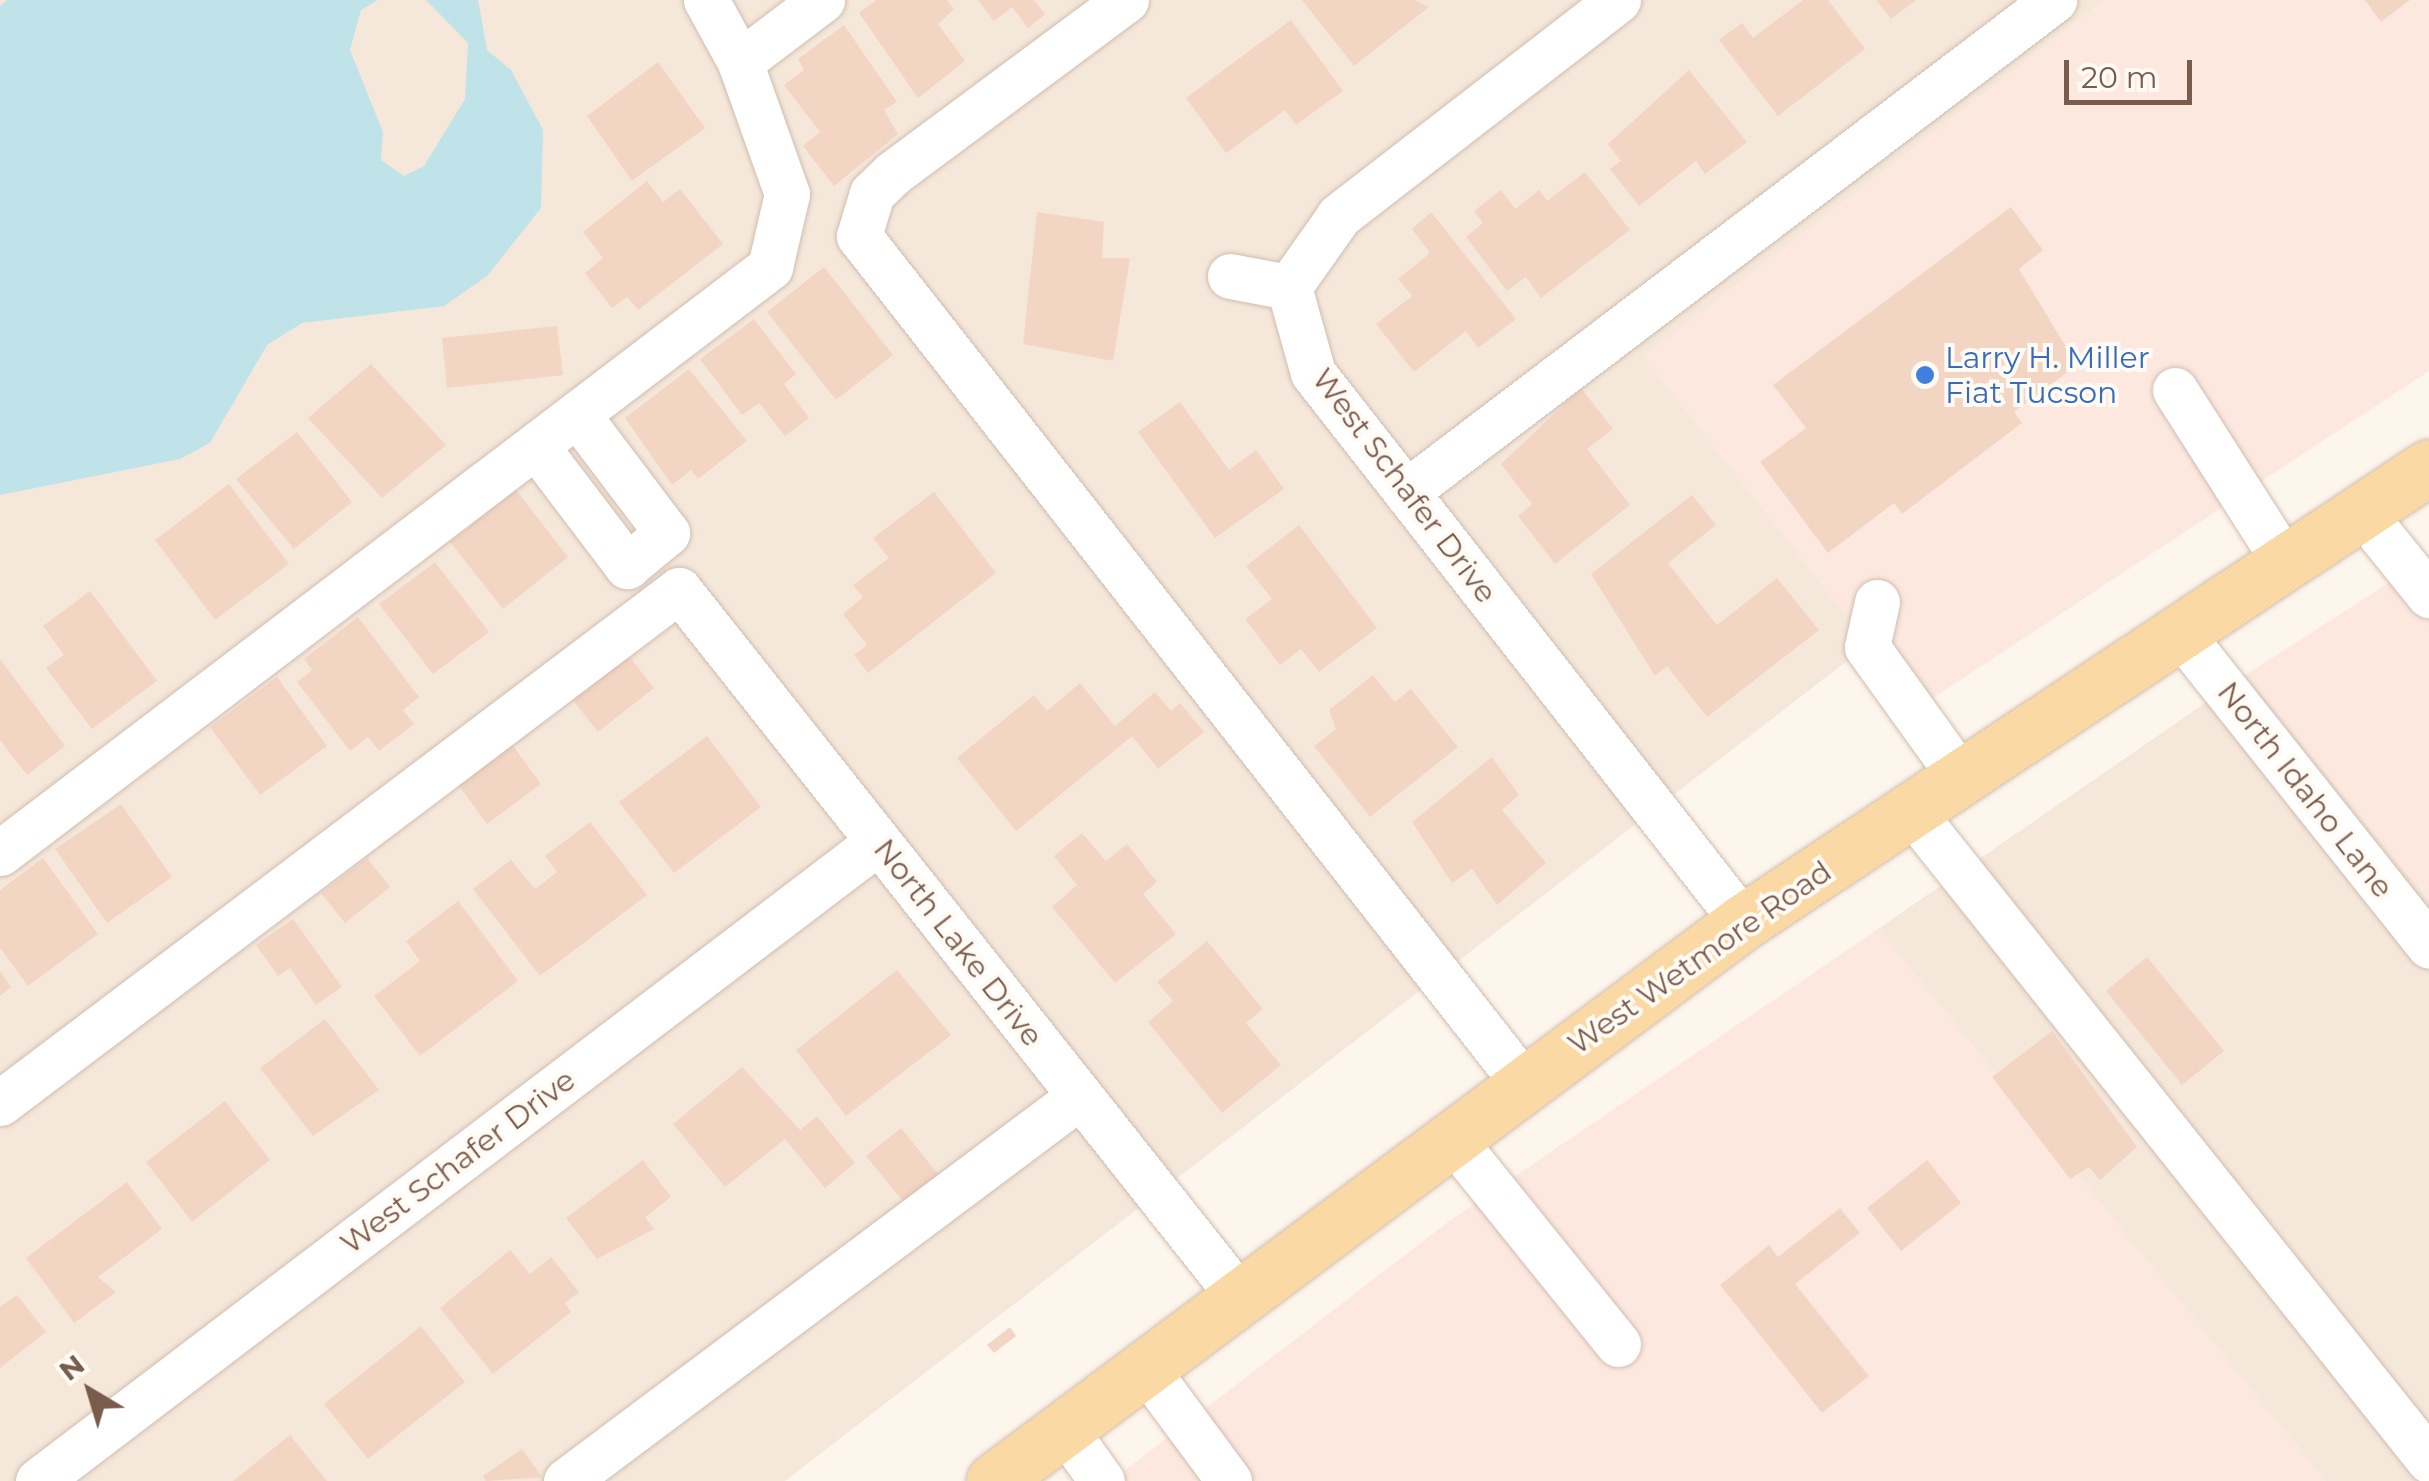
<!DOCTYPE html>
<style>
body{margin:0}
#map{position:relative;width:2429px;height:1481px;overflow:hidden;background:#fdf6ec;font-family:Montserrat,sans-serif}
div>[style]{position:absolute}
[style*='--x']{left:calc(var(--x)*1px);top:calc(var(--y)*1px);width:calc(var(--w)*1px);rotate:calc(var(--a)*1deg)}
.residential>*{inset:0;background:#f5e8da}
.commercial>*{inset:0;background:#fde8e0}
.water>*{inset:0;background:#bfe3e8}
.building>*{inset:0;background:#f3d5c3}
.roads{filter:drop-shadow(0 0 2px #d1beb0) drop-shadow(0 0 2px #d1beb0)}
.minor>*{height:45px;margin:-22.5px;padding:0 22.5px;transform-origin:22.5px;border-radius:22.5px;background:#fff}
.major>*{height:55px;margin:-27.5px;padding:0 27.5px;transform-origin:27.5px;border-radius:27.5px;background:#fbd9a5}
.dots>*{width:28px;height:28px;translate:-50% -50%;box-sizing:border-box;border:5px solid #fffaf3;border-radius:50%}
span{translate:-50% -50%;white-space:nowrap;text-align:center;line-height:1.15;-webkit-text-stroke:8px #fffaf3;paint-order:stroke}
.shop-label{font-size:30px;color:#366cbe}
.left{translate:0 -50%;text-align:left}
.street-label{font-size:30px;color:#7a5c4d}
.north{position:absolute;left:40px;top:1341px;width:100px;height:100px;-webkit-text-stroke:8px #fffaf3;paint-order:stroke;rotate:322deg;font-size:28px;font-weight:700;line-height:40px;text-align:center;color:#7a5c4d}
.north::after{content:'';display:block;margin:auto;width:35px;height:45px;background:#7a5c4d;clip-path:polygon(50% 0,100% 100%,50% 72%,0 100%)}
.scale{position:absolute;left:2064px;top:60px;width:128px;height:45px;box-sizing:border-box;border:5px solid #7a5c4d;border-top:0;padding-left:12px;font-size:30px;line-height:35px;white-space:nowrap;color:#7a5c4d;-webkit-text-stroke:8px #fffaf3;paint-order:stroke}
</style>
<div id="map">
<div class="residential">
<i style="clip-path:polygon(0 0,2105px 0,1644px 357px,1869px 644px,785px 1481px,0 1481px)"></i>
<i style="clip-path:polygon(2247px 674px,2429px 901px,2429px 1481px,2325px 1481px,1878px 929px)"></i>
</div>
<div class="commercial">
<i style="clip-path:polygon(2105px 0,2429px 0,2429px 371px,1918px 708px,1644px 357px)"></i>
<i style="clip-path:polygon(2429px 557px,2429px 901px,2247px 674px)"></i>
<i style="clip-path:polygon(1878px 929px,2325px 1481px,1111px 1481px,1448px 1222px)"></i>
</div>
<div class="water">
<i style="clip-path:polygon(7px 0,378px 0,361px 10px,350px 50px,383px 132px,381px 160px,404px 176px,424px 166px,465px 99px,468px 43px,426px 0,478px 0,487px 50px,511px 70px,543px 130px,541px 208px,487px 276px,444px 306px,302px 323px,267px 345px,210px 443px,180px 459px,0 495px,0 6px)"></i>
</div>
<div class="building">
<i style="clip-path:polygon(876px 0,947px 0,954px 9px,938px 24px,965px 61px,918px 98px,859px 13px)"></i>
<i style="clip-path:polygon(978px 0,1034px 0,1045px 14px,1028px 28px,1012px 7px,994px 21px)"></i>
<i style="clip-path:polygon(1302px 0,1415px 0,1429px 7px,1354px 66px)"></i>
<i style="clip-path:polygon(1803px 0,1828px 0,1865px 49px,1778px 116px,1719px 40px,1742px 23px,1753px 38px)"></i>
<i style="clip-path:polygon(1876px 0,1916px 0,1891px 19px)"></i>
<i style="clip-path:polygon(2365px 0,2410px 0,2381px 22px)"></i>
<i style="clip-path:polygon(1291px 20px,1343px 91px,1296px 125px,1285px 110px,1226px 153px,1186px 98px)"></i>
<i style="clip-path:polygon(844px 25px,897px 102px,884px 110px,898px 134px,834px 186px,803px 146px,820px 132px,784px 85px,804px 70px,798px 59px)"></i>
<i style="clip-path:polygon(658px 62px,705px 128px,632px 181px,587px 116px)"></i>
<i style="clip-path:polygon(1689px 70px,1747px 142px,1705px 174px,1696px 161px,1639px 206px,1610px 169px,1621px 161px,1608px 144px)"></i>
<i style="clip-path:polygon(1585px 172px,1630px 230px,1541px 298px,1526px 277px,1507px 291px,1466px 237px,1483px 223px,1474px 211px,1501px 190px,1515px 209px,1539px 190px,1547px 201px)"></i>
<i style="clip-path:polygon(647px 181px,663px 202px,680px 189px,723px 244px,638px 310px,627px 297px,612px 308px,585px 273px,603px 258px,583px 232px)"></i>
<i style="clip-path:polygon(2011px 207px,2043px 250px,2019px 269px,2077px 365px,2014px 412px,2022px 423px,1902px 514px,1894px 503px,1828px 553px,1760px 462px,1806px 428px,1773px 385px)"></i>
<i style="clip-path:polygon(1037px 212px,1104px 222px,1102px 258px,1130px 258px,1113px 361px,1023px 344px)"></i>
<i style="clip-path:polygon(1431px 212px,1516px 319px,1478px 348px,1466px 331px,1414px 372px,1376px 324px,1412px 296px,1398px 279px,1430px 253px,1412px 229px)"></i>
<i style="clip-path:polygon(824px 267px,893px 355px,836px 400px,767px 312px)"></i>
<i style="clip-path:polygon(754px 319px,796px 374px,784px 384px,809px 418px,785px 436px,759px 403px,742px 415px,700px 359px)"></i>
<i style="clip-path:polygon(557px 326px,563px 375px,447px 388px,442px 338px)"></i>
<i style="clip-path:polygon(371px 364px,446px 445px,382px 498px,308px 418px)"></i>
<i style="clip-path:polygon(689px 369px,747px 441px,698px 479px,691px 470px,672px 485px,625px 418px)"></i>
<i style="clip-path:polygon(1581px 388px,1613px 429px,1587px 449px,1630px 505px,1555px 564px,1518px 516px,1532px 504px,1501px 464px)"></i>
<i style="clip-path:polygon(1180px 402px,1229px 470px,1256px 450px,1284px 489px,1215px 538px,1138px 432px)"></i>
<i style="clip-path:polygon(297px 432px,352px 502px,294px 549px,236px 479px)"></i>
<i style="clip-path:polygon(229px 484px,289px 564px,215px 620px,155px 540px)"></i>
<i style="clip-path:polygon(516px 490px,568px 557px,503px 609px,450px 542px)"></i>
<i style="clip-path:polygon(934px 492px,996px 573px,868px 673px,854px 655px,867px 645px,843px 614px,863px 597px,853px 585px,889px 558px,873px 538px)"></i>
<i style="clip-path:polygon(1692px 495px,1716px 525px,1668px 563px,1717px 625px,1777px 578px,1819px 630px,1707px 717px,1667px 666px,1655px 676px,1591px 574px)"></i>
<i style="clip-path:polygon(1299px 525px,1377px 628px,1319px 672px,1301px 649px,1280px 665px,1245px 619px,1272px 599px,1246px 566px)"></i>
<i style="clip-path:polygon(435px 562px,489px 632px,433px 674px,379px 604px)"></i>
<i style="clip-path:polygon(90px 591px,157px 681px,92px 729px,46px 668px,64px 655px,43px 626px)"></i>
<i style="clip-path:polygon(358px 617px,419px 697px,403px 710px,414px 724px,379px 751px,368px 737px,350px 751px,297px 682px,312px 670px,304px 659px)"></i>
<i style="clip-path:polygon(625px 651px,654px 688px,598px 732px,569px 695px)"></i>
<i style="clip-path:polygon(0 659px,65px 746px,27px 775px,0 740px)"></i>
<i style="clip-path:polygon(1373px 675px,1395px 702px,1411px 689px,1458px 747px,1370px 817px,1314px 746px,1336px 729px,1329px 710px)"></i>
<i style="clip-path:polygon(277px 677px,327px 746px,260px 795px,210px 727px)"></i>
<i style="clip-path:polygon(1080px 683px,1115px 726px,1155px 692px,1171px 711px,1180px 703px,1204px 732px,1158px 769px,1132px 736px,1016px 831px,957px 758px,1034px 695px,1047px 711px)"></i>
<i style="clip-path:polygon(707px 736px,761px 807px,674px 873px,619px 802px)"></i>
<i style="clip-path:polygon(511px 743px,541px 784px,487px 824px,457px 783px)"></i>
<i style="clip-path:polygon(1492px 757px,1519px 795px,1502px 810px,1546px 863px,1497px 905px,1472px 869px,1452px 883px,1412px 822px)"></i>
<i style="clip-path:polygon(121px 804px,172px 877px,107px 923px,55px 849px)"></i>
<i style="clip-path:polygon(590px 822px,647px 895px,540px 976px,473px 889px,511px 860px,535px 889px,557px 872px,545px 856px)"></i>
<i style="clip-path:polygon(1082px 833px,1106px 861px,1127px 844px,1157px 882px,1143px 894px,1176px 934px,1115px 983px,1052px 907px,1077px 885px,1054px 856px)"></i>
<i style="clip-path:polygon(43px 858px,98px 934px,28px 986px,0 948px,0 890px)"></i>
<i style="clip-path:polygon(367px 858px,390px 887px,345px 923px,321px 893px)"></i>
<i style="clip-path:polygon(458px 901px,518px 981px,420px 1056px,374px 996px,420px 961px,406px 941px)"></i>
<i style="clip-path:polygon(293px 919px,342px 987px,316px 1005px,290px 968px,278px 976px,256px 945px)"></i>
<i style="clip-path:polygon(1207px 941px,1263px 1009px,1246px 1023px,1281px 1065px,1222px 1113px,1148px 1022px,1173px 1001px,1157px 982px)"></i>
<i style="clip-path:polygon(2147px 957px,2224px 1051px,2182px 1085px,2106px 991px)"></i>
<i style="clip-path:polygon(897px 970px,951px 1035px,846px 1116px,796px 1050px)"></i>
<i style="clip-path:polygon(0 971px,11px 987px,0 996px)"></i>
<i style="clip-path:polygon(325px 1019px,379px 1090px,313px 1136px,260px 1068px)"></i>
<i style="clip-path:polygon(2052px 1031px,2137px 1147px,2100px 1180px,2089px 1167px,2070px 1179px,1992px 1077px)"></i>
<i style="clip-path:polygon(742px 1067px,800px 1130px,817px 1116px,855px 1163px,825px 1188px,785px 1139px,725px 1187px,673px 1124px)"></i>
<i style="clip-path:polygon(225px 1101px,270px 1160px,192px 1222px,146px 1162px)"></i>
<i style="clip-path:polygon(901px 1128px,942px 1179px,907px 1206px,866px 1156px)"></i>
<i style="clip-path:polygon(643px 1160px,671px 1197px,645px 1217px,654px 1229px,597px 1259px,566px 1218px)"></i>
<i style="clip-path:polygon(1927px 1160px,1961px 1203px,1901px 1251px,1867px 1208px)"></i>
<i style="clip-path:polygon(127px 1182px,162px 1229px,98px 1277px,116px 1292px,74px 1323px,26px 1258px)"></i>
<i style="clip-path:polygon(1840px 1208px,1860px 1233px,1795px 1284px,1869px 1376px,1822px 1413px,1720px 1285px,1769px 1245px,1778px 1257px)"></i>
<i style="clip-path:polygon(510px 1250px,530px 1274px,551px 1257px,579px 1292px,565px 1303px,571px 1312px,493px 1374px,440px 1308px)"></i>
<i style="clip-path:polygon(17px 1295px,46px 1332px,0 1368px,0 1307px)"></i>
<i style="clip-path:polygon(421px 1326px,465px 1382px,368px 1459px,324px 1404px)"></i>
<i style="clip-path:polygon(1010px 1327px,1016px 1336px,994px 1353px,987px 1345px)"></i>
<i style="clip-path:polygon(290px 1435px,327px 1481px,233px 1481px)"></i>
<i style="clip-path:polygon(522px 1449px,542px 1477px,486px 1481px,483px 1476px)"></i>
</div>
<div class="roads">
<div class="minor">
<i style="--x:1126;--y:0;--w:292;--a:143.4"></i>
<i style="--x:892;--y:174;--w:28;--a:136"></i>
<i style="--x:872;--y:193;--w:45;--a:106.8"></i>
<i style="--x:859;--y:236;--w:1078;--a:51.9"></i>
<i style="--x:1618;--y:0;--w:353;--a:142.3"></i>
<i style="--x:1339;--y:216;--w:87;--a:125.2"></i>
<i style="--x:1289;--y:287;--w:89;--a:74.4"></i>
<i style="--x:1313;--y:373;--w:697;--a:51.93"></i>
<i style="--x:740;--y:62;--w:103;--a:-37.1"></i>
<i style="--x:1230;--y:276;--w:60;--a:10.6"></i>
<i style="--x:2175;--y:390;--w:206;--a:57.5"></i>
<i style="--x:536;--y:446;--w:151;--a:52.8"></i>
<i style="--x:627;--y:566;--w:52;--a:-39.5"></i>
<i style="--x:667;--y:533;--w:149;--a:-127.1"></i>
<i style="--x:1406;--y:492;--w:814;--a:-37.21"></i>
<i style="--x:2362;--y:512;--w:107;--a:51.1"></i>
<i style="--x:1877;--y:602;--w:46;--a:102.5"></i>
<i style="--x:1867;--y:647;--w:163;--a:54.3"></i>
<i style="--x:2182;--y:635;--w:397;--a:51.5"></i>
<i style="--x:1913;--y:813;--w:828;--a:51.43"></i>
<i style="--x:0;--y:853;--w:968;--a:-37.27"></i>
<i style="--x:770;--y:267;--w:75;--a:-76.9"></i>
<i style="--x:787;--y:194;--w:140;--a:-109.6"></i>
<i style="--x:740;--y:62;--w:71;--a:-118.7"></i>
<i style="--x:0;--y:1103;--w:851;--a:-37.07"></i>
<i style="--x:679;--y:590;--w:900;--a:51.59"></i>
<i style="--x:1451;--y:1137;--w:266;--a:51.1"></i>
<i style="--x:1144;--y:1366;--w:143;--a:53.5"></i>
<i style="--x:1064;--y:1428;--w:65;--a:54.4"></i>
<i style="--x:38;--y:1481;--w:1055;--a:-37.26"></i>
<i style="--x:566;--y:1481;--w:642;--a:-36.83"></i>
</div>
<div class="major">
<i style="--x:994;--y:1481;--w:935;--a:-36.74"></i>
<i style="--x:1743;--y:922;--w:823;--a:-33.55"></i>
</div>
</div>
<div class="dots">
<i style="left:1925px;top:375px;background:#3f7fe0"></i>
</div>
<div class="shop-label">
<span class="left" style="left:1945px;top:375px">Larry H. Miller<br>Fiat Tucson</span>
</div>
<div class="street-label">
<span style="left:1404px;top:486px;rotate:53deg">West Schafer Drive</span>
<span style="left:2305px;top:790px;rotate:52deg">North Idaho Lane</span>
<span style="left:958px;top:943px;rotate:52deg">North Lake Drive</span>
<span style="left:1700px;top:958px;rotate:-35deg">West Wetmore Road</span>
<span style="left:458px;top:1162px;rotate:-37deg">West Schafer Drive</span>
</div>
<div class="north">N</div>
<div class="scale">20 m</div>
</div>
